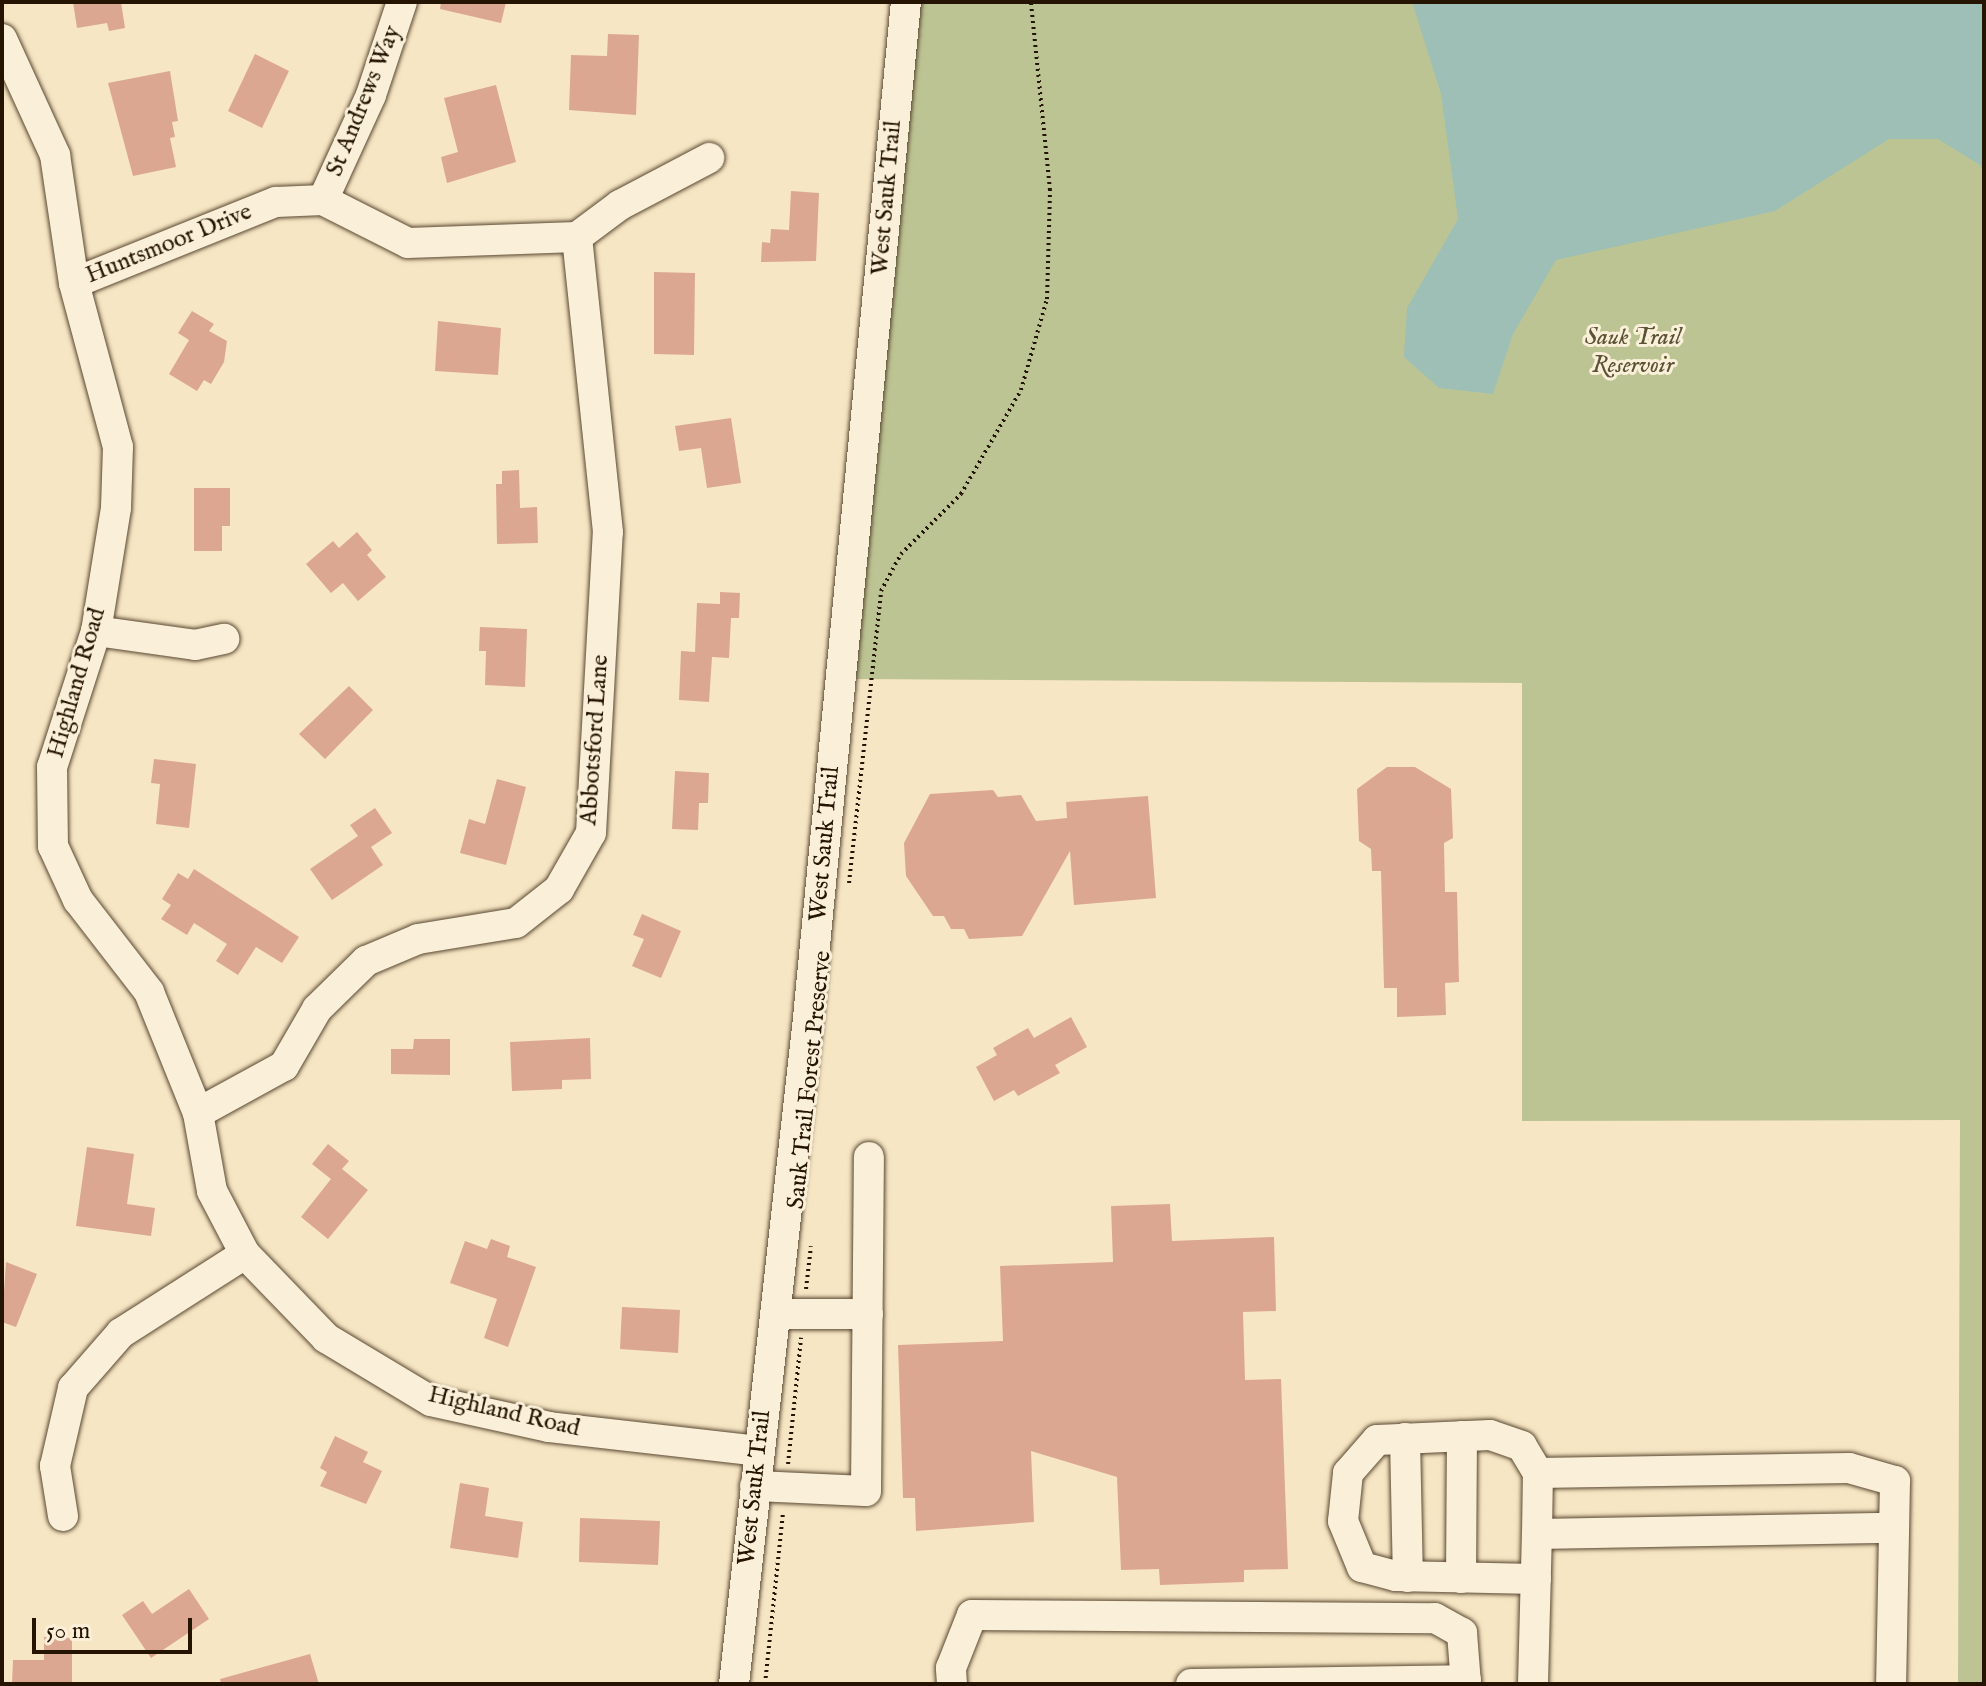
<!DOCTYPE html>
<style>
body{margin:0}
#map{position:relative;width:1986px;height:1686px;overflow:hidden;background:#f7e6c3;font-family:"IM FELL English",serif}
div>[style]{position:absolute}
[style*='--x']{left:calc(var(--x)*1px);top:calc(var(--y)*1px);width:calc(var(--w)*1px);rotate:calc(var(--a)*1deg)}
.green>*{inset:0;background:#bdc493}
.water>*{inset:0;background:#9dbfb5}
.building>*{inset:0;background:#dca790}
.path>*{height:4px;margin-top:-2px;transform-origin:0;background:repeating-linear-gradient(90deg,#241401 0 2px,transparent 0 6px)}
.roads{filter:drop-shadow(0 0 2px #594832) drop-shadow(0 0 2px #594832)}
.minor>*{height:30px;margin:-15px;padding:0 15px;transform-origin:15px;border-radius:15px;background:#faefd8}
span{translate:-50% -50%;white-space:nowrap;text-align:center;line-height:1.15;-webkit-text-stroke:6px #faefd8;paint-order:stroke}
.street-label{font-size:24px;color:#241401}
.park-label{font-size:24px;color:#5a5234;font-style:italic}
.frame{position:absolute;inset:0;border:4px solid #241401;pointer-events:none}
.scale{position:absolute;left:32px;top:1618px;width:160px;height:36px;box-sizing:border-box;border:4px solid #241401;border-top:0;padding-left:10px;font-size:24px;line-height:28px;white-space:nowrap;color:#241401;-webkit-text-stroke:6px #faefd8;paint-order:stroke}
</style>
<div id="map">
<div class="green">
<i style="clip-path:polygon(917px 2px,1984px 2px,1984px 1684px,1958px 1684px,1960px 1120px,1522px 1121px,1522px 683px,854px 679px)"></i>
</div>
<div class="water">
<i style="clip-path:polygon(1412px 2px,1984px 2px,1984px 175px,1980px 165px,1938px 139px,1889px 139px,1775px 211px,1556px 260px,1513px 334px,1493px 394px,1439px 388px,1404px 357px,1407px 308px,1458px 219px,1441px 94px)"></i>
</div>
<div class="building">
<i style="clip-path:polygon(73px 2px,121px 2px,125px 28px,109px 31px,107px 23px,77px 28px)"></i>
<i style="clip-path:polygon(441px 2px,506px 2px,501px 23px,440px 9px)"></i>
<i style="clip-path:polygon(608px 34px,639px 35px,636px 115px,569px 110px,571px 55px,607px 56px)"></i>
<i style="clip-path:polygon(255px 54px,289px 71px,262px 128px,228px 111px)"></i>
<i style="clip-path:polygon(170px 71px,178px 121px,172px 122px,175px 137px,170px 138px,176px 167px,133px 176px,108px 83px)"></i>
<i style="clip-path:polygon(496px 85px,516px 162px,447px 183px,441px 157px,458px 152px,444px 98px)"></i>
<i style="clip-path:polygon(791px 191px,819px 193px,816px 261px,761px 262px,762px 242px,770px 243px,771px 229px,789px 230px)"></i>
<i style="clip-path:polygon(654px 272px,695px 273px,694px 355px,654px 354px)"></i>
<i style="clip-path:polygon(192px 311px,214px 324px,209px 331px,227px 341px,224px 362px,211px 384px,204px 380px,197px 391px,169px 374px,189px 340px,178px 333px)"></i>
<i style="clip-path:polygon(438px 321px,501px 328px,498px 375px,435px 371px)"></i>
<i style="clip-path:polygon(731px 418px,741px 483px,707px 488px,701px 448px,679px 451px,675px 426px)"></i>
<i style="clip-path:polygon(519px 470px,520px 508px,537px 507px,538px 543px,497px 544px,496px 484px,502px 484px,502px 471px)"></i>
<i style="clip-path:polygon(194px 488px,230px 488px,230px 526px,222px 526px,222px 551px,194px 551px)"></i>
<i style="clip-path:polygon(357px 532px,372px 550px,367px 555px,386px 577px,358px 601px,343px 583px,331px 593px,306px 564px,333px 541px,339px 548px)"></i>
<i style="clip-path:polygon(720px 592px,740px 593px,739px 618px,731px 618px,729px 658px,712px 657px,709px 702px,679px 700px,681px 651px,695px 652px,697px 603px,720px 604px)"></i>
<i style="clip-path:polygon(480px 627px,527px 629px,525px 687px,485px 685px,486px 651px,479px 651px)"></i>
<i style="clip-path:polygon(349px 686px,373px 710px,325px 759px,299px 734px)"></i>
<i style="clip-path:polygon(154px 759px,196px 764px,189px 828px,156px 824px,160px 784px,151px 783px)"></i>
<i style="clip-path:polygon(1387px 767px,1415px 767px,1451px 789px,1453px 838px,1444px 843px,1445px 892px,1457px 892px,1459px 982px,1445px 983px,1446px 1015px,1397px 1017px,1397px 988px,1384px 988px,1381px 871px,1372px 871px,1371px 849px,1359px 841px,1357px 789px)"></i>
<i style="clip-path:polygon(675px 771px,709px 773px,708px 803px,699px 803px,698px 830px,672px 829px)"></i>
<i style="clip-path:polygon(497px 779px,526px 787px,506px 865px,460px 853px,469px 819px,485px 824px)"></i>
<i style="clip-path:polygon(993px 790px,998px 797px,1021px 795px,1036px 821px,1067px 818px,1066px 802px,1148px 796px,1156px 898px,1074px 905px,1070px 851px,1022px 936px,969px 939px,964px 929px,951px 929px,944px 916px,933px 916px,906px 876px,904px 843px,930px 794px)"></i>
<i style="clip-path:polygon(375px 808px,392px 833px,371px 847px,383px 865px,332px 900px,310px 869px,358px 836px,350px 825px)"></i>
<i style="clip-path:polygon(194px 869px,299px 937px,282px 963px,256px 947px,238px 975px,216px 961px,227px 944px,194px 923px,187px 935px,161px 919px,171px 905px,162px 899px,178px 873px,188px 879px)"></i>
<i style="clip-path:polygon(642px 914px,681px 931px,661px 978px,632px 966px,644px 939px,633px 935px)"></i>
<i style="clip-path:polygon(1071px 1017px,1087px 1047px,1055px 1065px,1060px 1073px,1018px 1096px,1014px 1090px,994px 1101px,976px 1067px,997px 1055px,993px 1048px,1028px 1028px,1034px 1038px)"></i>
<i style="clip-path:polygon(590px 1038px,591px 1079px,562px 1080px,562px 1089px,512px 1091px,510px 1042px)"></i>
<i style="clip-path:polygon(414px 1039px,450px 1039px,450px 1075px,391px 1074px,391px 1049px,413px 1049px)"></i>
<i style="clip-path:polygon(328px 1144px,349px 1161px,342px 1169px,368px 1190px,328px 1239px,301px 1217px,331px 1179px,312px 1164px)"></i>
<i style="clip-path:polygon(87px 1147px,134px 1154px,127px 1204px,155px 1208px,151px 1236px,76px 1226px)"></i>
<i style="clip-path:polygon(1170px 1204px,1172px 1241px,1274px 1237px,1276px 1311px,1243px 1312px,1245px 1380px,1281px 1379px,1288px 1569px,1244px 1570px,1244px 1582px,1160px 1585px,1159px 1569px,1121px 1570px,1117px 1477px,1031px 1451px,1034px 1522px,916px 1531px,915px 1498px,903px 1498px,898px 1345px,1003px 1341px,1000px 1266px,1113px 1262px,1111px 1206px)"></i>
<i style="clip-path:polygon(491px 1239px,510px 1246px,507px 1257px,536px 1267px,508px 1347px,484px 1338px,497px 1299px,450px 1283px,465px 1241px,487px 1249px)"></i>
<i style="clip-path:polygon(6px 1262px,37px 1274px,16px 1327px,2px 1322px)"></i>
<i style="clip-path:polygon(622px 1307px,680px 1310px,678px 1353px,620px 1349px)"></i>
<i style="clip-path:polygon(335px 1436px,368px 1452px,363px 1462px,382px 1471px,366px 1504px,320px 1486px,327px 1472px,320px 1468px)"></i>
<i style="clip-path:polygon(460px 1483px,489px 1488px,485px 1516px,523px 1522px,518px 1558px,450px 1548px)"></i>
<i style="clip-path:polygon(580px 1518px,660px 1521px,658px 1565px,579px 1562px)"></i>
<i style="clip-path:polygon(189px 1589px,209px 1619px,151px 1658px,122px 1615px,143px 1601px,152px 1614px)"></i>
<i style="clip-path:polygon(44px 1637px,72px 1638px,72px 1684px,12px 1684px,13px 1660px,44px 1660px)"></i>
<i style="clip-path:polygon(310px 1654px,319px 1684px,221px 1684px,220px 1679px)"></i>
</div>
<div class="path">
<i style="--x:849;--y:883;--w:294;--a:-83.7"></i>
<i style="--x:881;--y:591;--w:42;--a:-61.6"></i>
<i style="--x:901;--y:554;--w:85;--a:-45"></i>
<i style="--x:961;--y:494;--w:120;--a:-60"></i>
<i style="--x:1021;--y:390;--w:95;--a:-74.1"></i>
<i style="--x:1047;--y:299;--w:109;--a:-88.4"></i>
<i style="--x:1050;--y:190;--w:189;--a:-95.8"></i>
<i style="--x:806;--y:1289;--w:43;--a:-83.4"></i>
<i style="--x:788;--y:1464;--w:127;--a:-84.1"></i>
<i style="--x:765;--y:1684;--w:172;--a:-84"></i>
</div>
<div class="roads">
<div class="minor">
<i style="--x:2;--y:39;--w:128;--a:65.4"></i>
<i style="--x:55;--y:155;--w:129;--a:81.6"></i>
<i style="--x:74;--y:283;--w:170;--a:75"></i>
<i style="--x:118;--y:447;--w:61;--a:91.9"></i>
<i style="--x:116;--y:508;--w:125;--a:99.2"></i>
<i style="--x:96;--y:631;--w:143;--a:107.9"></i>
<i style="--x:52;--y:767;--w:79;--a:89.3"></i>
<i style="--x:53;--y:846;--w:60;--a:65.2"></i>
<i style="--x:78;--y:900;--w:116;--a:52.3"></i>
<i style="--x:149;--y:992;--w:131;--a:68"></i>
<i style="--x:198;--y:1113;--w:79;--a:79.8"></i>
<i style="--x:212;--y:1191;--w:71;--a:62.4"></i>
<i style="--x:245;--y:1254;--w:117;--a:46"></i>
<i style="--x:326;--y:1338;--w:122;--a:31"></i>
<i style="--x:431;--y:1401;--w:121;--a:12.4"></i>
<i style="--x:549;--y:1427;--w:211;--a:6.5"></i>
<i style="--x:323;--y:200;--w:115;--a:-65.4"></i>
<i style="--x:371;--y:95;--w:98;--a:-71.6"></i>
<i style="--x:74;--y:283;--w:218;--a:-21.9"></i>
<i style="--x:276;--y:202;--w:47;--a:-2.4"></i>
<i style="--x:323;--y:200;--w:95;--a:26.8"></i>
<i style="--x:408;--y:243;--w:169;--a:-2"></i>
<i style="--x:577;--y:237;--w:54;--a:-36.7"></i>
<i style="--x:620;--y:205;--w:101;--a:-27.8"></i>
<i style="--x:96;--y:631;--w:100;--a:8"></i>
<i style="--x:195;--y:645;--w:30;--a:-12"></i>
<i style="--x:198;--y:1113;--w:98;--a:-28.7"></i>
<i style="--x:284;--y:1066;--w:66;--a:-59.9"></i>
<i style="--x:317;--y:1009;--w:69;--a:-44.4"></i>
<i style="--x:366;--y:961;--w:56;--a:-22.9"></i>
<i style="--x:418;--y:939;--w:99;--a:-9.3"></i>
<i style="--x:516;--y:923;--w:55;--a:-38.3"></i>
<i style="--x:559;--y:889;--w:64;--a:-60.3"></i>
<i style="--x:591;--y:833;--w:301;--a:-86.8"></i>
<i style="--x:608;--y:532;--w:297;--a:-96"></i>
<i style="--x:775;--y:1314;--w:93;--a:0"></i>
<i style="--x:1405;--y:1438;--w:139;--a:88.8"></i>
<i style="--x:1538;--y:1473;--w:311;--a:-0.9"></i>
<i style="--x:1849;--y:1468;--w:48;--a:15.8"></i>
<i style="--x:1895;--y:1481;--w:203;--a:91.1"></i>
<i style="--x:755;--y:1486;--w:111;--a:2.6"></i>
<i style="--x:866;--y:1491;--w:334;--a:-89.5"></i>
<i style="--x:63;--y:1516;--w:51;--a:-99.1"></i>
<i style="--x:55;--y:1466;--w:80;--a:-77"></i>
<i style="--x:73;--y:1388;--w:73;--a:-48.9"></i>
<i style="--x:121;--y:1333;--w:147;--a:-32.5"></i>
<i style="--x:1537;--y:1534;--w:354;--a:-1"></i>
<i style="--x:1461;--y:1578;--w:142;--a:-89.6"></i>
<i style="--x:734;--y:1684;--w:660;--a:-83.65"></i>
<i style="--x:807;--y:1028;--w:1031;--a:-84.49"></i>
<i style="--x:952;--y:1684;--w:16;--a:-94"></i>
<i style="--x:951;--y:1668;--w:57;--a:-68.4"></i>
<i style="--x:972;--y:1615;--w:463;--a:0.4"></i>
<i style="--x:1435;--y:1618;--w:31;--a:29"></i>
<i style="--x:1462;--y:1633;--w:51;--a:85.5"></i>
<i style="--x:1191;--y:1684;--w:275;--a:-0.8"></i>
<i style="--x:1533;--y:1684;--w:150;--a:-88.5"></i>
<i style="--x:1537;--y:1534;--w:61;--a:-89.1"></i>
<i style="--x:1538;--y:1473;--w:31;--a:-121"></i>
<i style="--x:1522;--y:1446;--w:34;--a:-161"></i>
<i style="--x:1490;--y:1435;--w:113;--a:177.5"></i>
<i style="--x:1377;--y:1440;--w:44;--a:131.3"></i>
<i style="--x:1348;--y:1473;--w:48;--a:95.9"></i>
<i style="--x:1343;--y:1521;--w:50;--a:67.6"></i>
<i style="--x:1362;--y:1567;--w:35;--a:15"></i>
<i style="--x:1396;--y:1576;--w:140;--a:1.2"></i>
</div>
</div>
<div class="street-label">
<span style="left:364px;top:101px;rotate:-68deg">St Andrews Way</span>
<span style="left:887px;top:198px;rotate:-85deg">West Sauk Trail</span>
<span style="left:169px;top:244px;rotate:-22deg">Huntsmoor Drive</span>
<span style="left:77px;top:683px;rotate:-74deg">Highland Road</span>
<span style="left:595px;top:740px;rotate:-86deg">Abbotsford Lane</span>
<span style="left:825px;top:844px;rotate:-85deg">West Sauk Trail</span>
<span style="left:810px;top:1080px;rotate:-84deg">Sauk Trail Forest Preserve</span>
<span style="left:504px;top:1412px;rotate:13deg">Highland Road</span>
<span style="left:755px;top:1488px;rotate:-84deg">West Sauk Trail</span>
</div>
<div class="park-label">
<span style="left:1633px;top:352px">Sauk Trail<br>Reservoir</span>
</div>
<div class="frame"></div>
<div class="scale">50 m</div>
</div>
